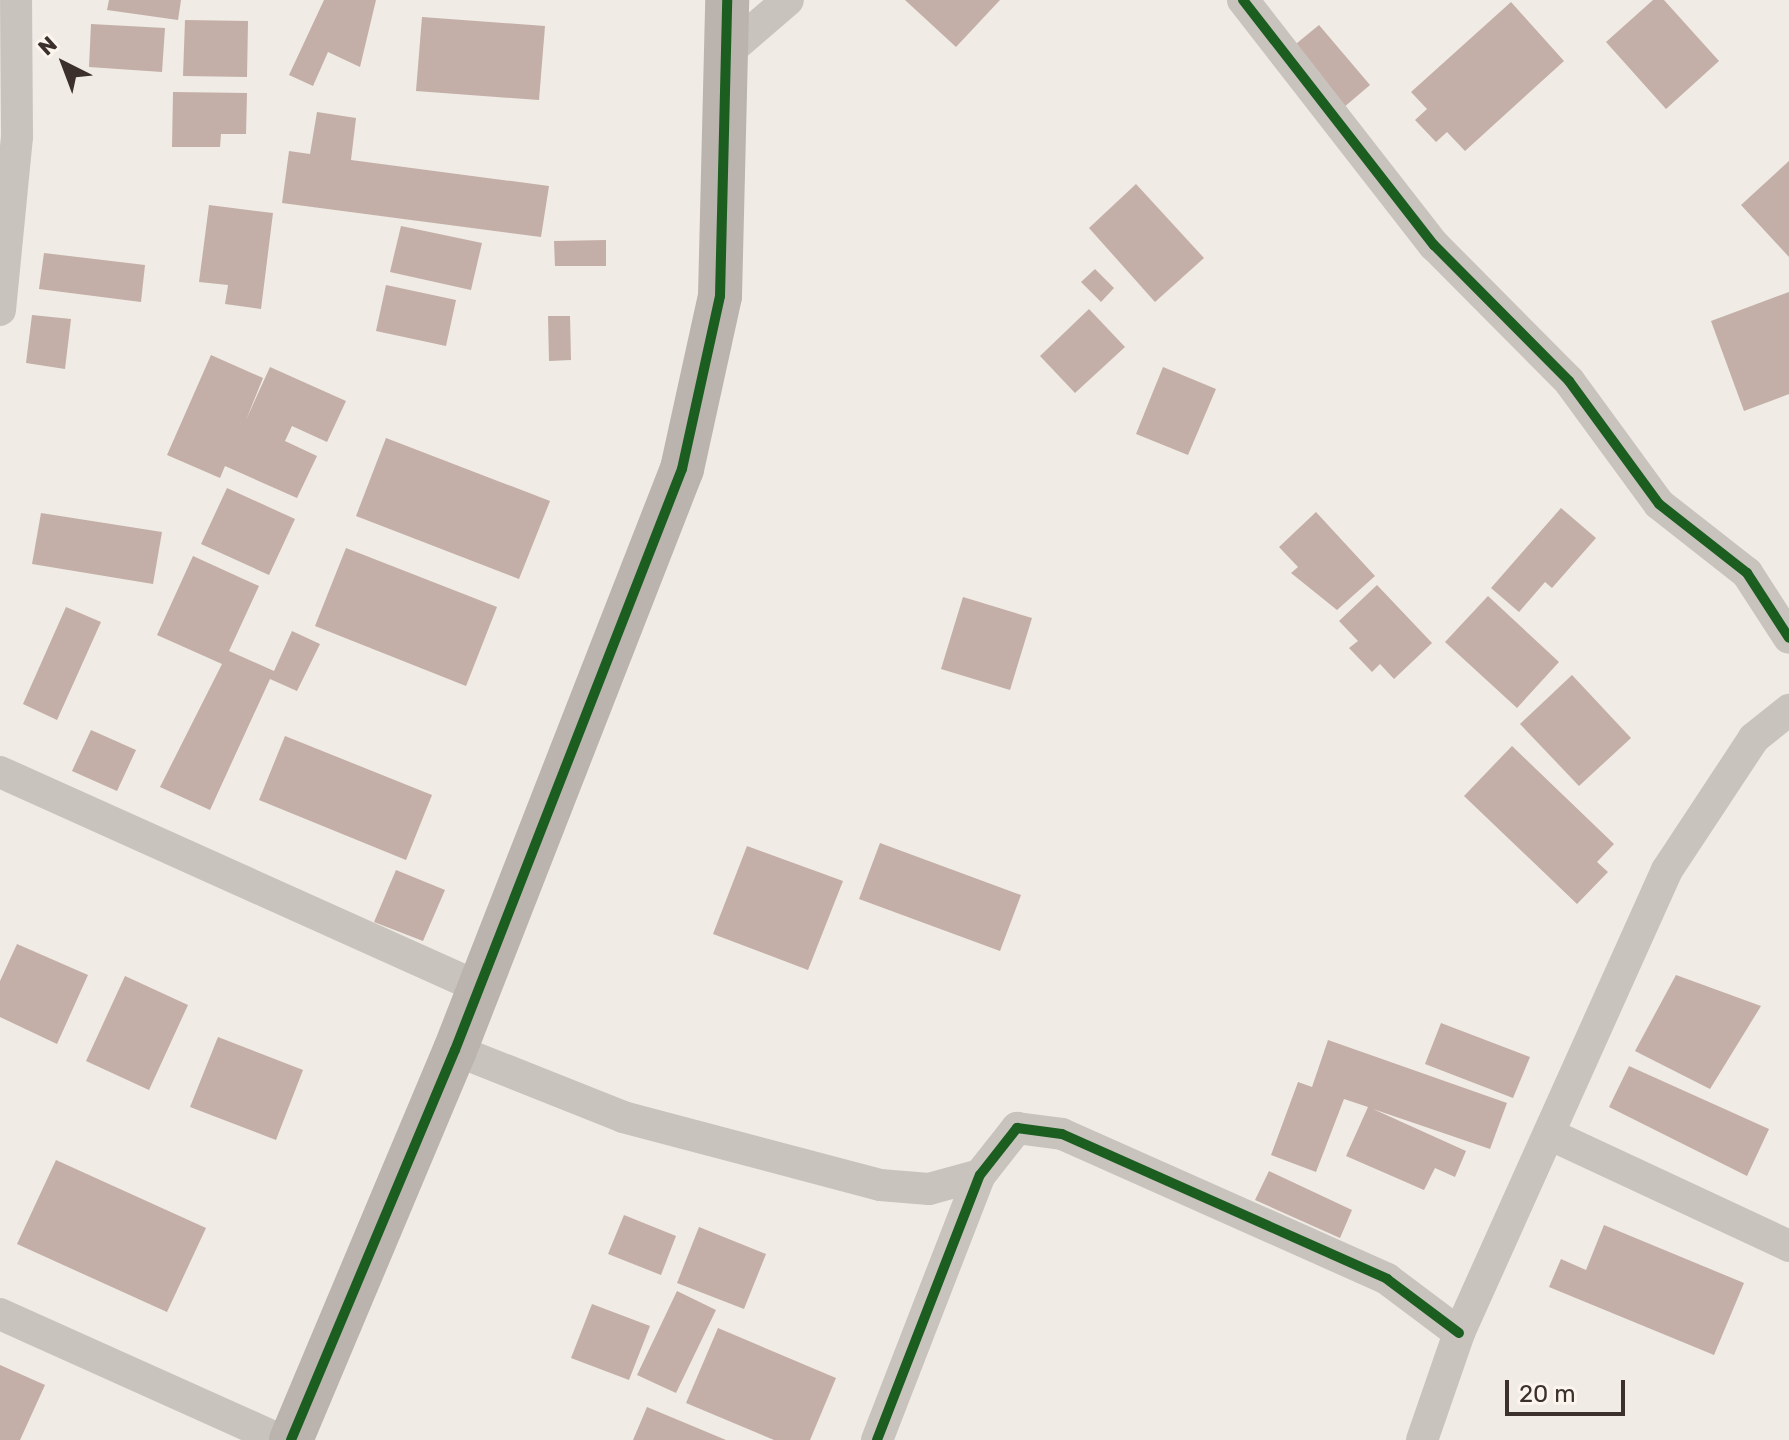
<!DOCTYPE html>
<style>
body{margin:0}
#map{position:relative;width:1789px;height:1440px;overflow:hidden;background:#f0ebe5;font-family:Rubik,sans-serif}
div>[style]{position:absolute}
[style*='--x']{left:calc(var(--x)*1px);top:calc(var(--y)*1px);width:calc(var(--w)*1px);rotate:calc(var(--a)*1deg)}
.building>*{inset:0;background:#c3afa7}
.street>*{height:32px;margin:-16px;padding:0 16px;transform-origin:16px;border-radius:16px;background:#c9c3be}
.secondary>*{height:44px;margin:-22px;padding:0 22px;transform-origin:22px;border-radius:22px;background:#bab3ae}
.cycleway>*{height:10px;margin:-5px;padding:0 5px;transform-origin:5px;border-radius:5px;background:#1b5e20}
span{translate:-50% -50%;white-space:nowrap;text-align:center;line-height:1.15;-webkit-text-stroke:8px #fbf5ee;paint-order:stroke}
.north{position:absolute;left:24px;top:24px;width:80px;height:80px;-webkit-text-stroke:6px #fbf5ee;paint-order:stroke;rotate:318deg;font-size:22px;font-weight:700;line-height:32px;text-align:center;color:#3b302b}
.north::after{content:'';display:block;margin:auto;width:28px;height:36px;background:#3b302b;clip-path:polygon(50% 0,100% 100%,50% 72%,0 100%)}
.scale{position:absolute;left:1505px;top:1380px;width:120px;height:36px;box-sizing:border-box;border:4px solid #3b302b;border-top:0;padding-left:10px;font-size:24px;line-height:28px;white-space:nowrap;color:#3b302b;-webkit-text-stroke:6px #fbf5ee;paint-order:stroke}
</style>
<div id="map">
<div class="building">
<i style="clip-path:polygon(109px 0,181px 0,178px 20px,107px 10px)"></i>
<i style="clip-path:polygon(324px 0,376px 0,360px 67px,328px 52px,313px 86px,289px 75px)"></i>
<i style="clip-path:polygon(905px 0,1000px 0,956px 47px)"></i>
<i style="clip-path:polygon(1653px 0,1664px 0,1719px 61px,1666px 109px,1606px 42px)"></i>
<i style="clip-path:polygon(1511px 2px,1564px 61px,1465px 151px,1447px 132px,1436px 142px,1415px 120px,1427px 109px,1411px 92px)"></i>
<i style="clip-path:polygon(422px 17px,545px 26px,539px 100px,416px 91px)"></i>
<i style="clip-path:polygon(185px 20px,248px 21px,247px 77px,183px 76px)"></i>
<i style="clip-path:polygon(91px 24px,165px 28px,162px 72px,89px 67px)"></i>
<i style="clip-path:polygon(1319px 25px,1370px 85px,1343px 108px,1291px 48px)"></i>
<i style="clip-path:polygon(173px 92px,247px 93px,246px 134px,221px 134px,220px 147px,172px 147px)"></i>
<i style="clip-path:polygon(317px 112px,356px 118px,351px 160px,549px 186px,541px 237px,282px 203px,289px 151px,310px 154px)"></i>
<i style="clip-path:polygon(1789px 161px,1789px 257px,1741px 205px)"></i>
<i style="clip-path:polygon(1136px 184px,1204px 258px,1155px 302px,1089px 228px)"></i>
<i style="clip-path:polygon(209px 205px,273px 213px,261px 309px,225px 304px,228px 285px,199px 282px)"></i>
<i style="clip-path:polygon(401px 226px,482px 243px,471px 290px,390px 272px)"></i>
<i style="clip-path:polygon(606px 240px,606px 266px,555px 266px,554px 241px)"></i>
<i style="clip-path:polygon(44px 253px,145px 265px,141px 302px,39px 289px)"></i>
<i style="clip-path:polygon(1095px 269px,1114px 288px,1101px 302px,1081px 282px)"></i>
<i style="clip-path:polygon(386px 285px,456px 300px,446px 346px,376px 331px)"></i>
<i style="clip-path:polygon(1789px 292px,1789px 394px,1744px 411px,1711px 321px)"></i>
<i style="clip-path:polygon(1089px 309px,1125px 347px,1075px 393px,1040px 356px)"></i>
<i style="clip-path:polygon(32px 315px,71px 319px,65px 369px,26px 363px)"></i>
<i style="clip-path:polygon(548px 316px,570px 316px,571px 360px,549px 361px)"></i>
<i style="clip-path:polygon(211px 355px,263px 378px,246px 420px,270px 367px,346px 401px,327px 442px,292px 426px,285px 441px,317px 456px,297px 498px,225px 466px,220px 478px,167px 455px)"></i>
<i style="clip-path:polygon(1163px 367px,1216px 389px,1188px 455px,1136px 434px)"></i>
<i style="clip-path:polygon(386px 438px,550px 501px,519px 579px,356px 516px)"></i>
<i style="clip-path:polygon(227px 488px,295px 519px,269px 575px,201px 544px)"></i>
<i style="clip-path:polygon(1561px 508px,1596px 538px,1552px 588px,1545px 582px,1519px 612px,1491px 588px)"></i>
<i style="clip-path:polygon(1316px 512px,1375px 576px,1337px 610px,1291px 573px,1298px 567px,1279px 547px)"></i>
<i style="clip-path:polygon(41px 513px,162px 532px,153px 584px,32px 564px)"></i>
<i style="clip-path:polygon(346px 548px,497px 607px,466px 686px,315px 626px)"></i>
<i style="clip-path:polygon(193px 556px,259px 586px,229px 651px,274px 671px,292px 631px,320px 644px,297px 691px,270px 679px,210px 810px,160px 787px,222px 664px,157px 635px)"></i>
<i style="clip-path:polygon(1377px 585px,1432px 643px,1394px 679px,1380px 664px,1372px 672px,1349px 648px,1358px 641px,1339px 621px)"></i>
<i style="clip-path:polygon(1488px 596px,1559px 662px,1517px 708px,1445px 642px)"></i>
<i style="clip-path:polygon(963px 597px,1032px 618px,1010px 690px,941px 669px)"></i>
<i style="clip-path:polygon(66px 607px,101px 622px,57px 720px,23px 704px)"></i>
<i style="clip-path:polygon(1572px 675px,1631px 738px,1579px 786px,1520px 724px)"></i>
<i style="clip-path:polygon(91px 730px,136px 750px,117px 791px,72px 771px)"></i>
<i style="clip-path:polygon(285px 736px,432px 795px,406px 860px,259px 800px)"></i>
<i style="clip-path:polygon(1512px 746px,1614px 844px,1597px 862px,1608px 872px,1577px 904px,1464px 796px)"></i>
<i style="clip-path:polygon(880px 843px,1021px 895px,1000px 951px,859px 899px)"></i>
<i style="clip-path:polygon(747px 846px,843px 881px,808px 970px,713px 934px)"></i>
<i style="clip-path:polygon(396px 870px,445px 890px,423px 941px,374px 922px)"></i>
<i style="clip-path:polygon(17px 944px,88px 975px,57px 1044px,0 1017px,0 981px)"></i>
<i style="clip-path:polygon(1676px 975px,1761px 1006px,1710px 1089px,1635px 1051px)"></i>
<i style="clip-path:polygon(125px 976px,188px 1005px,149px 1090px,86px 1061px)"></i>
<i style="clip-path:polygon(1441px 1023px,1530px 1057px,1513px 1098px,1425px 1064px)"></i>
<i style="clip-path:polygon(218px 1037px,303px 1070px,276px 1140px,190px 1107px)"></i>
<i style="clip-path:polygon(1328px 1040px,1507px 1103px,1490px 1149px,1373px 1109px,1466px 1151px,1455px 1177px,1435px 1168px,1424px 1190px,1346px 1156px,1368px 1107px,1344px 1099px,1316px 1172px,1271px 1155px,1298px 1082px,1312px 1087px)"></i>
<i style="clip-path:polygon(1629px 1066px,1769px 1129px,1747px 1176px,1609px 1107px)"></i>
<i style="clip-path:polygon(56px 1160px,206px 1228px,167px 1312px,17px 1244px)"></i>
<i style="clip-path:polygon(1269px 1171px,1352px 1210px,1340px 1238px,1255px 1200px)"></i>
<i style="clip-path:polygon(624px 1215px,676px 1236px,661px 1275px,608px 1254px)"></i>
<i style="clip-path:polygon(1604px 1225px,1744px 1283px,1714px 1355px,1549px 1287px,1561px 1259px,1586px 1270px)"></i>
<i style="clip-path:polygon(699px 1227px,766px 1254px,744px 1309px,677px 1283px)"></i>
<i style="clip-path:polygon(677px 1291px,716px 1310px,676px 1393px,637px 1375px)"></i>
<i style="clip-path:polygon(592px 1304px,650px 1326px,629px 1380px,571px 1358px)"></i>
<i style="clip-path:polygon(718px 1328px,836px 1378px,810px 1440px,774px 1440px,686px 1403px)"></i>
<i style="clip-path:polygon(0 1365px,45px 1385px,20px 1440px,0 1440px)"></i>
<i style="clip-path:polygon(647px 1407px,726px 1440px,633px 1440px)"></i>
</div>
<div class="street">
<i style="--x:1243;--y:0;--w:311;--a:52.1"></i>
<i style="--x:1434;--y:245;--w:192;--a:45.2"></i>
<i style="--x:1569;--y:381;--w:152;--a:53.8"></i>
<i style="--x:1659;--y:504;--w:112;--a:38.1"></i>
<i style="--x:1747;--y:573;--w:77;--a:57.1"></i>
<i style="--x:731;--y:49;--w:75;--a:-40.7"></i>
<i style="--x:0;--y:310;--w:174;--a:-84.4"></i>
<i style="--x:17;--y:137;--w:137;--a:-90.4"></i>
<i style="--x:0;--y:772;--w:524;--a:24.22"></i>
<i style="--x:455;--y:1050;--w:181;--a:21.7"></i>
<i style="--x:623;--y:1117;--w:266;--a:14.8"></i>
<i style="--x:880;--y:1185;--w:49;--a:4.7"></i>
<i style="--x:929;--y:1189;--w:53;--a:-15.4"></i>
<i style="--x:1549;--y:1134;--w:265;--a:25"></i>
<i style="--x:0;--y:1314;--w:308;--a:24.2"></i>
<i style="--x:877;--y:1440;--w:284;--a:-68.8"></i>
<i style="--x:980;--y:1175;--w:60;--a:-51.8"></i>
<i style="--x:1017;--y:1128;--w:45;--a:7.6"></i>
<i style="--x:1062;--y:1134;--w:356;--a:24"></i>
<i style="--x:1387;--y:1279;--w:90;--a:36.9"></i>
<i style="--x:1422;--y:1440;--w:113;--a:-70.9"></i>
<i style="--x:1459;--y:1333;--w:508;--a:-65.81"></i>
<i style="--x:1667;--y:870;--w:158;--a:-56.6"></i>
<i style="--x:1754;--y:738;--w:45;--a:-38.7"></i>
</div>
<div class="secondary">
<i style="--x:291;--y:1440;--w:423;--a:-67.2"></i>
<i style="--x:455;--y:1050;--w:624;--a:-68.66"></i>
<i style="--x:682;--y:469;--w:177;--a:-77.6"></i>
<i style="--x:720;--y:296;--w:296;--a:-88.6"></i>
</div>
<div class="cycleway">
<i style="--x:1243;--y:0;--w:311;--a:52.1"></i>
<i style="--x:1434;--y:245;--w:192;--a:45.2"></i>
<i style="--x:1569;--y:381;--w:152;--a:53.8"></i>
<i style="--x:1659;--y:504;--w:112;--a:38.1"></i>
<i style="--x:1747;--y:573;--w:77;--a:57.1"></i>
<i style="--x:291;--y:1440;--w:423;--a:-67.2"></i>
<i style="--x:455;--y:1050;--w:624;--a:-68.66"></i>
<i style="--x:682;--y:469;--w:177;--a:-77.6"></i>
<i style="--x:720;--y:296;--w:296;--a:-88.6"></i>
<i style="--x:877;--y:1440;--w:284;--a:-68.8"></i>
<i style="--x:980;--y:1175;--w:60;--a:-51.8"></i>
<i style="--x:1017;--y:1128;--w:45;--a:7.6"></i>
<i style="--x:1062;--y:1134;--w:356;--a:24"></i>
<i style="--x:1387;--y:1279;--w:90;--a:36.9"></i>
</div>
<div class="north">N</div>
<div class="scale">20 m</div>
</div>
